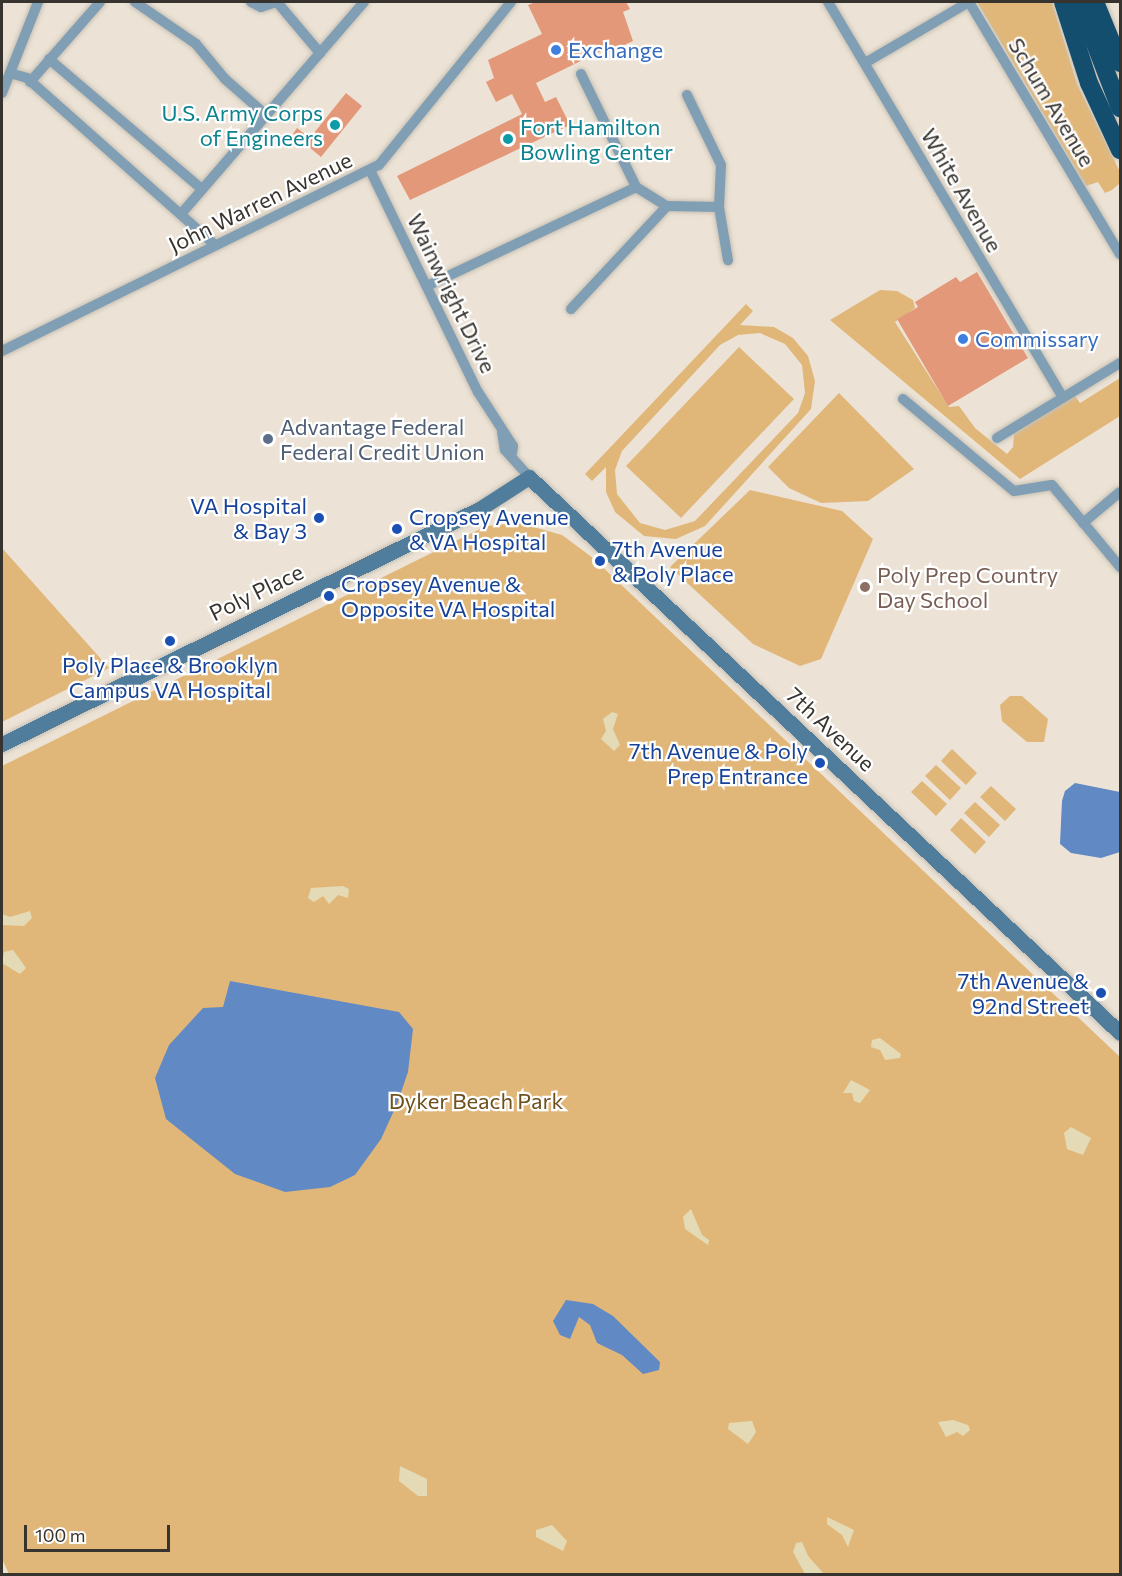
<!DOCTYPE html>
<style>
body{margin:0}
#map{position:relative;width:1122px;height:1576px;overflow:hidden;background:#ece3d6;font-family:Commissioner,sans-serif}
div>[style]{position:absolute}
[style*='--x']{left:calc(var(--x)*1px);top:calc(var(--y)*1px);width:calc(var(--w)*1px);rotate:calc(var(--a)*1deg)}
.green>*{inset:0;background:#e1b779}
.sand>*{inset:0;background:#e4dbb6}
.water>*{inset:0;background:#6189c4}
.building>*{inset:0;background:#e39879}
.roads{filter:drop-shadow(0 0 2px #c8c0b4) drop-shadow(0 0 2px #c8c0b4)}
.minor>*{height:10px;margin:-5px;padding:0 5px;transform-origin:5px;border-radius:5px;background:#819fb4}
.secondary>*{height:15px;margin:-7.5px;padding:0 7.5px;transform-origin:7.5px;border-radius:7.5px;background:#4f7d9b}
.motorway>*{height:18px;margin:-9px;padding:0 9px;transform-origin:9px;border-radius:9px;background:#134e6f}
.dots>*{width:16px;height:16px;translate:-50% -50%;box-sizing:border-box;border:3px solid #fff;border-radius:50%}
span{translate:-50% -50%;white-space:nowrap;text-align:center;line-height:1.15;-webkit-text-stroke:4.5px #fff;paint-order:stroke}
.shop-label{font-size:22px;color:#366cbe}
.left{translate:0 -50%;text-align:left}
.street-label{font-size:22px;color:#37332e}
.culture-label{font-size:22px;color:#0d838f}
.right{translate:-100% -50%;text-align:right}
.service-label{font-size:22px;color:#4e5e75}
.transit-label{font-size:22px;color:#164399}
.education-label{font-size:22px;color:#785e54}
.park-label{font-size:22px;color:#6e501d}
.frame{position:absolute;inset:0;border:3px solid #37332e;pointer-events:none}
.scale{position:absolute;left:24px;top:1525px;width:146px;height:27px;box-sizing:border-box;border:3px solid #37332e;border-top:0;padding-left:8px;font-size:18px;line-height:21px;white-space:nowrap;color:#37332e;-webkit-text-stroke:4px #fff;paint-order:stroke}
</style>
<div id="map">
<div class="green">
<i style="clip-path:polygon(977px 2px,1052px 2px,1077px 84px,1120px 172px,1120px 183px,1112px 190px,1105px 193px,1098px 182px,1086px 186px)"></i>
<i style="clip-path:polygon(880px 290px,897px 291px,913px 300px,915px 308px,895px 322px,949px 407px,959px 406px,975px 428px,1007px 454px,1013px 447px,1014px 434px,1075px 396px,1080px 403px,1120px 378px,1120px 416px,1020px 479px,830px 320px)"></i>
<i style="clip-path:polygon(evenodd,746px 304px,753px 311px,740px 325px,774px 327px,793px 338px,808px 356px,815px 381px,811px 409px,705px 526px,676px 539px,644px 536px,615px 512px,606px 492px,606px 467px,592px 481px,585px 474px,746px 304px,760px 333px,785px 344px,802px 365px,805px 393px,798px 413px,695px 521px,665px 530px,640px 523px,617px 494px,615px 470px,622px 451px,720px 345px,738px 335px,760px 333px)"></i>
<i style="clip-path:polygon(739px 347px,794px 399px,681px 518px,626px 466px)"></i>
<i style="clip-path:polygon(839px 393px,914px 469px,868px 501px,821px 503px,789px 488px,768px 467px)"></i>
<i style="clip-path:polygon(750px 490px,842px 511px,873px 539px,821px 659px,800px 666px,753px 644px,670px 567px)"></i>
<i style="clip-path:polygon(519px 523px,562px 535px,593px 558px,1120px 1057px,1120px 1574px,9px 1574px,2px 1559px,2px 766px,486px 526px)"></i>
<i style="clip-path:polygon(2px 548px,109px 668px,2px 722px)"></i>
<i style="clip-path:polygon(1010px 696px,1022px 696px,1048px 719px,1044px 742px,1027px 742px,1002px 721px,1000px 705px)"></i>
<i style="clip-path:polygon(952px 749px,977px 773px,966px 785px,941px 761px)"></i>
<i style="clip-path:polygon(936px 765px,961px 788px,950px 800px,925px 776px)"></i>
<i style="clip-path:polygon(922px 781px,947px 804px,936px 816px,911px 792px)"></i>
<i style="clip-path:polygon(991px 786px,1016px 809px,1005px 821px,980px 797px)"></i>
<i style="clip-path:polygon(975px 802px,1000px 825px,989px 837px,964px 813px)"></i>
<i style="clip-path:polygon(961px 818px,986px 842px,975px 854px,950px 830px)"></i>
</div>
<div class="sand">
<i style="clip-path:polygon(612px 712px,618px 714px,613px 729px,620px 745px,614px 751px,601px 739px,606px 731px,603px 719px)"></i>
<i style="clip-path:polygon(343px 886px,349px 889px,348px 898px,338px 895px,329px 904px,323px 896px,314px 902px,308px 898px,311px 888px)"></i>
<i style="clip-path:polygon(30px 911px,32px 918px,24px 926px,2px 925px,2px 914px,10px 917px)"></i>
<i style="clip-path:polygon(13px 950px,26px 968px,20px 974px,2px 963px,4px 952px)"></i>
<i style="clip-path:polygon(880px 1038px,901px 1054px,900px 1058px,885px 1060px,880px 1050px,871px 1047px,872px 1040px)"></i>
<i style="clip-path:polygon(851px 1080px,870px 1090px,860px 1103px,854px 1101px,852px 1093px,843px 1093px)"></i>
<i style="clip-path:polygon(1071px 1127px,1091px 1138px,1083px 1155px,1067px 1149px,1064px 1133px)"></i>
<i style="clip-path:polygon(691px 1209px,702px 1235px,709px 1240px,708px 1245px,685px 1229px,683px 1217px)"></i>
<i style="clip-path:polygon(953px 1420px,968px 1425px,970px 1430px,963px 1436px,957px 1432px,946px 1437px,938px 1422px)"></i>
<i style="clip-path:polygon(752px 1421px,756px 1432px,748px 1444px,728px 1429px,729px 1423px)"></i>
<i style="clip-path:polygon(400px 1466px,427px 1479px,427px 1496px,418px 1496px,399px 1481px)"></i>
<i style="clip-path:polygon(827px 1517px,854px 1530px,848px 1547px,842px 1535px,827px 1524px)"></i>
<i style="clip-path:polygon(552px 1525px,567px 1541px,563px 1551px,536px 1537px,536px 1530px)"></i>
<i style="clip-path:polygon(802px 1542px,808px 1556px,824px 1574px,805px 1574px,793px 1552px,796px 1543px)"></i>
</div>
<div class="water">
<i style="clip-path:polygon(1075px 783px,1120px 792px,1120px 852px,1101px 858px,1071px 853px,1060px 844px,1062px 801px,1065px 791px)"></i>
<i style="clip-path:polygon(230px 981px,399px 1012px,413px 1029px,408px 1072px,397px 1104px,381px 1139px,355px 1175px,330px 1187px,285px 1192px,235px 1174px,166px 1119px,155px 1078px,169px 1045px,203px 1008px,223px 1007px)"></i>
<i style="clip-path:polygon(566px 1300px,593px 1304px,613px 1316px,660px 1362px,659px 1370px,643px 1374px,622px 1355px,597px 1343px,590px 1325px,579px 1317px,570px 1339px,560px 1335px,553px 1321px)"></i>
</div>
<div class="building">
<i style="clip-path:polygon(536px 2px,626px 2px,630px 9px,623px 12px,633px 41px,609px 52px,607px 48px,536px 83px,545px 102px,556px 97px,570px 125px,410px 200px,397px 176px,522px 114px,512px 94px,496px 102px,486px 82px,494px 78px,488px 60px,542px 34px,528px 5px)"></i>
<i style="clip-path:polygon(346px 93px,362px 106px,321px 157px,293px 134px,297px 128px,310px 138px)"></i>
<i style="clip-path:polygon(977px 272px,1028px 358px,948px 406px,897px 319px,918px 307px,915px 302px,956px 277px,960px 282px)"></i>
</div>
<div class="roads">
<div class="minor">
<i style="--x:135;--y:2;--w:74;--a:34.5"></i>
<i style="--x:196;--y:44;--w:45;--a:50.4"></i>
<i style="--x:225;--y:79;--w:55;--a:41.3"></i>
<i style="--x:251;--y:2;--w:11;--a:27"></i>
<i style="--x:261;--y:7;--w:16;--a:-18"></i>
<i style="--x:277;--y:2;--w:67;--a:49.9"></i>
<i style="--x:828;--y:2;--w:460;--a:59.3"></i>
<i style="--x:969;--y:2;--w:294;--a:59.1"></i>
<i style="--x:49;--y:59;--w:201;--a:40.4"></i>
<i style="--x:865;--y:63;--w:121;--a:-30.4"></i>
<i style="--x:10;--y:73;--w:18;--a:16"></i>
<i style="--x:27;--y:78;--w:251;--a:41.6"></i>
<i style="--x:581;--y:74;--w:126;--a:64"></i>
<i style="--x:636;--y:187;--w:36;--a:32"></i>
<i style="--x:667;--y:206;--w:52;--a:1.1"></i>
<i style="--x:30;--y:82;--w:106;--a:-48.8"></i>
<i style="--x:2;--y:93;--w:98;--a:-68.4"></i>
<i style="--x:687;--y:95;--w:78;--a:64.1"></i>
<i style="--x:721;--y:165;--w:42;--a:92.7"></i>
<i style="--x:719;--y:207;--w:54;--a:80.4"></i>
<i style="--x:370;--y:170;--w:247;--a:64.1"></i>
<i style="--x:478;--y:392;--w:64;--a:57.1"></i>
<i style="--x:513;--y:446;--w:7;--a:98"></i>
<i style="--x:181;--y:214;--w:280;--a:-49.2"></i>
<i style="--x:427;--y:286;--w:231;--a:-25.3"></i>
<i style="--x:571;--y:309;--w:141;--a:-47"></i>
<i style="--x:2;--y:351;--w:420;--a:-26.3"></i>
<i style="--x:379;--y:165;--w:210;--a:-51"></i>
<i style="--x:903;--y:399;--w:144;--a:39.7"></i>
<i style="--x:1014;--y:491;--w:38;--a:-9"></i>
<i style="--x:1052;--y:485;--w:107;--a:50.3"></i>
<i style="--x:502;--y:432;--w:18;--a:81"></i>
<i style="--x:505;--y:450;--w:36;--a:48"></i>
<i style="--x:997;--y:438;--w:144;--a:-31.4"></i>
<i style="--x:1083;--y:523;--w:48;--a:-40"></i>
</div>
<div class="secondary">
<i style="--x:2;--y:744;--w:534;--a:-26.23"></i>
<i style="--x:481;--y:508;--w:57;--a:-32.9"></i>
<i style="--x:529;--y:477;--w:811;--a:43.25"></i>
</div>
<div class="motorway">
<i style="--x:1063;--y:2;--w:85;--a:72.2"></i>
<i style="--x:1089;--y:83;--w:74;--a:65.2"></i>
<i style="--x:1079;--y:2;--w:114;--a:68.9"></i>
<i style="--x:1095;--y:2;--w:66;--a:67.7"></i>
</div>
</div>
<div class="dots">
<i style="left:556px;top:50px;background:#3f7fe0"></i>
<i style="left:335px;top:125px;background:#0f9aa8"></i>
<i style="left:508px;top:139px;background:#0f9aa8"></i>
<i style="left:963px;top:339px;background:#3f7fe0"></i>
<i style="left:268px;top:439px;background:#5c6f8a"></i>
<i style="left:319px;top:518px;background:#1a4fb4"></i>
<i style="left:397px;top:529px;background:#1a4fb4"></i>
<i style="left:600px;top:561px;background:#1a4fb4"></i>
<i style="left:865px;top:587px;background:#8d6e63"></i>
<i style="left:329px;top:596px;background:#1a4fb4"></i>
<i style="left:170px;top:641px;background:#1a4fb4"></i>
<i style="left:820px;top:763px;background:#1a4fb4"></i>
<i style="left:1101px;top:993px;background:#1a4fb4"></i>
</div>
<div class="shop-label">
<span class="left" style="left:568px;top:50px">Exchange</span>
<span class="left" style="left:975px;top:339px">Commissary</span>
</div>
<div class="street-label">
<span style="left:1052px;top:102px;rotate:59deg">Schum Avenue</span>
<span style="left:962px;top:190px;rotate:60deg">White Avenue</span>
<span style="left:260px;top:202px;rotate:-26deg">John Warren Avenue</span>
<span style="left:452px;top:293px;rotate:64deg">Wainwright Drive</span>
<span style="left:256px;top:592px;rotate:-26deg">Poly Place</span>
<span style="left:831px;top:729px;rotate:43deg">7th Avenue</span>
</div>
<div class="culture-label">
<span class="right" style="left:323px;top:125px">U.S. Army Corps<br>of Engineers</span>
<span class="left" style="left:520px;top:139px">Fort Hamilton<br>Bowling Center</span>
</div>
<div class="service-label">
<span class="left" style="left:280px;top:439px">Advantage Federal<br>Federal Credit Union</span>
</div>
<div class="transit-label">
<span class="right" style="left:307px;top:518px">VA Hospital<br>&amp; Bay 3</span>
<span class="left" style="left:409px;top:529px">Cropsey Avenue<br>&amp; VA Hospital</span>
<span class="left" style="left:612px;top:561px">7th Avenue<br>&amp; Poly Place</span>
<span class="left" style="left:341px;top:596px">Cropsey Avenue &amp;<br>Opposite VA Hospital</span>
<span style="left:170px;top:677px">Poly Place &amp; Brooklyn<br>Campus VA Hospital</span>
<span class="right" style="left:808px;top:763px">7th Avenue &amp; Poly<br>Prep Entrance</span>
<span class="right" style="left:1089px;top:993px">7th Avenue &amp;<br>92nd Street</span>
</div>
<div class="education-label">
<span class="left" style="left:877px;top:587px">Poly Prep Country<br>Day School</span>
</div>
<div class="park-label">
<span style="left:476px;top:1101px">Dyker Beach Park</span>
</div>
<div class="frame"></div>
<div class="scale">100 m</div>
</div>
